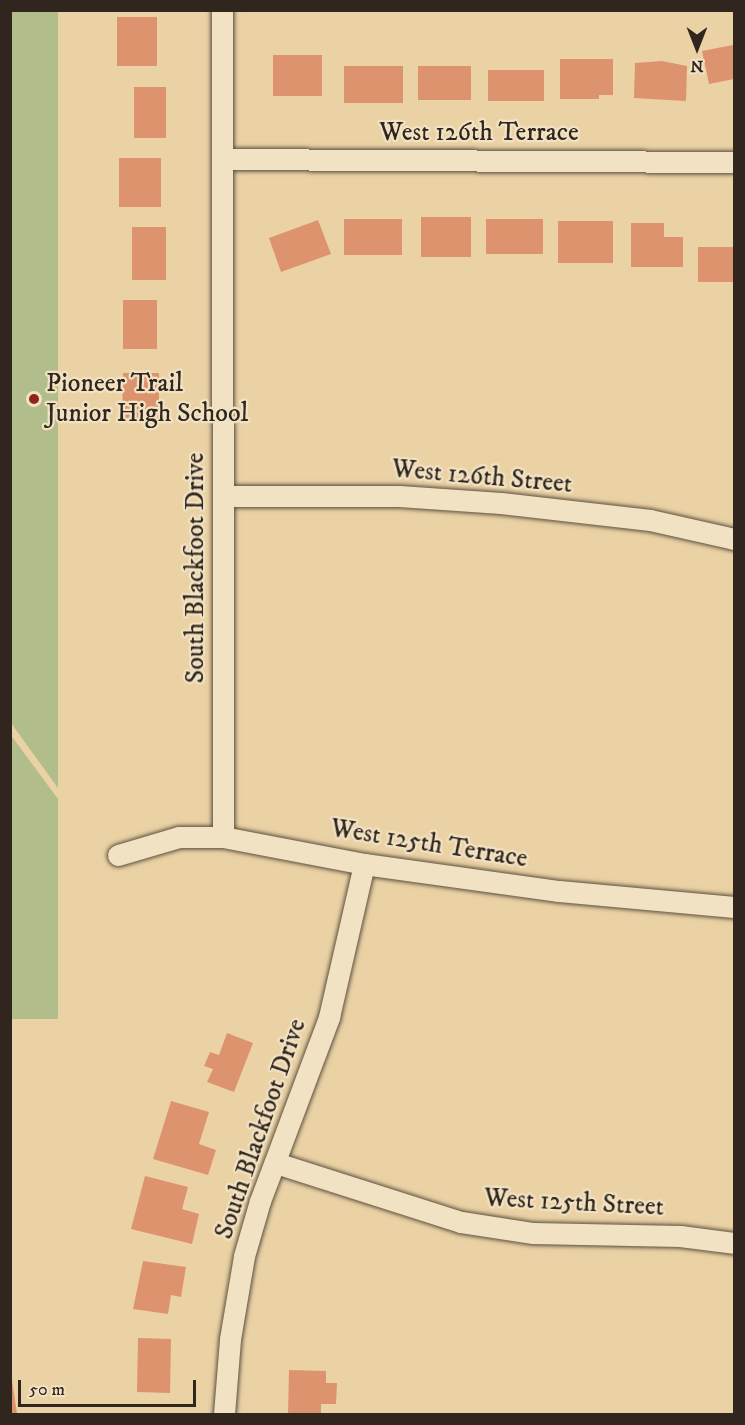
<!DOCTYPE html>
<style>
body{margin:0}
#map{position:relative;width:745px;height:1425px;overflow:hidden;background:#ead2a5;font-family:"IM FELL DW Pica",serif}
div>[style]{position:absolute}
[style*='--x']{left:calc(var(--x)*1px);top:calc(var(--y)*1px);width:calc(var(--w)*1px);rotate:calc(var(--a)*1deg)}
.green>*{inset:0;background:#b1bd8b}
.building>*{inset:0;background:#de936f}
.roads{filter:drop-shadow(0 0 2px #5e513f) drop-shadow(0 0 2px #5e513f)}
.street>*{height:21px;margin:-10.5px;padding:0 10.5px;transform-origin:10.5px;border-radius:10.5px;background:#f1e2c4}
.dots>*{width:16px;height:16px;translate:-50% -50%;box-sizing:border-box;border:3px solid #f1e2c4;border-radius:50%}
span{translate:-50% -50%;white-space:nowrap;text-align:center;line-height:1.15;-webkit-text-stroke:4.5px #f1e2c4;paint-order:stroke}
.street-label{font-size:26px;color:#30261d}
.poi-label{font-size:26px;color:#30261d}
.left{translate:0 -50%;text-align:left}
.frame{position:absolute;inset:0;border:12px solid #30261d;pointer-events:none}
.north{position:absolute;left:667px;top:18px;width:60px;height:60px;-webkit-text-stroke:4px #f1e2c4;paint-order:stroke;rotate:180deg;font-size:16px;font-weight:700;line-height:24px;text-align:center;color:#30261d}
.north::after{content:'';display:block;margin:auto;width:21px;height:27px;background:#30261d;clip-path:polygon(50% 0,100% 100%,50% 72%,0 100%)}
.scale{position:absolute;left:18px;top:1380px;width:178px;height:27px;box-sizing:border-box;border:3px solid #30261d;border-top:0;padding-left:8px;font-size:18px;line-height:21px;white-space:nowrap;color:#30261d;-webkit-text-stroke:4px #f1e2c4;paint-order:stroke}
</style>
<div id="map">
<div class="green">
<i style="clip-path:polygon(10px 11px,58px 11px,58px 788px,11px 723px)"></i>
<i style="clip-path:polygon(10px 734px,58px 799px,58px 1019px,11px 1019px)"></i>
</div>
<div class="building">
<i style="clip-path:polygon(117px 17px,157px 17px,157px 66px,117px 66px)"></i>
<i style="clip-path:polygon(734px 36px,734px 79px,709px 84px,702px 51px,733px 45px)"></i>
<i style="clip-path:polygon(273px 55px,322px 55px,322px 96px,273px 96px)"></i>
<i style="clip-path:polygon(560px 59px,613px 59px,613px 95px,599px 95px,599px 99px,560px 99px)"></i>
<i style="clip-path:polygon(662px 61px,687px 66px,686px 101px,634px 98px,635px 63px)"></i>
<i style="clip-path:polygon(344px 66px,403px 66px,403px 103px,344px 103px)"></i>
<i style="clip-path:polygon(418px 66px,471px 66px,471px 100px,418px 100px)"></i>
<i style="clip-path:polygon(488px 70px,544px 70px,544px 101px,488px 101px)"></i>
<i style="clip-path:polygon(134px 87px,166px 87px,166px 138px,134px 138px)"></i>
<i style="clip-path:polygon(119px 158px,161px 158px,161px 207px,119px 207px)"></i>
<i style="clip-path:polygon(421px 217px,471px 217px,471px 257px,421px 257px)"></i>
<i style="clip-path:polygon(344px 219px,402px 219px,402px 255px,344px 255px)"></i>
<i style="clip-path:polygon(486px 219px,543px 219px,543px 254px,486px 254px)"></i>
<i style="clip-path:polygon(318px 220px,331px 254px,281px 272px,269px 238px)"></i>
<i style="clip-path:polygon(558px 221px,613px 221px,613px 263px,558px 263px)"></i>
<i style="clip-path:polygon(631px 223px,664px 223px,664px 237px,683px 237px,683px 267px,631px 267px)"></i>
<i style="clip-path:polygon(132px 227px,166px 227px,166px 280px,132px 280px)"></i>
<i style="clip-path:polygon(698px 247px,734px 247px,734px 282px,698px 282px)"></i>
<i style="clip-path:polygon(123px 300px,157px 300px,157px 349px,123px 349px)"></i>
<i style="clip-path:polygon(123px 373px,159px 373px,159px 423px,122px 422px)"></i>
<i style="clip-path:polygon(227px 1033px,253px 1043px,234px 1092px,207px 1082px,213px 1069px,204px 1066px,210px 1052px,219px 1055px)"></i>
<i style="clip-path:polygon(171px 1101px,209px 1112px,199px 1144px,216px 1150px,208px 1175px,153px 1159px)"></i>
<i style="clip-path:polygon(145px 1176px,188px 1187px,182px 1209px,199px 1214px,192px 1244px,131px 1229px)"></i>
<i style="clip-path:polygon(143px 1261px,186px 1267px,181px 1297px,171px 1295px,168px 1314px,133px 1309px)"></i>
<i style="clip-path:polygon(138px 1338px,171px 1339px,170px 1393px,137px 1392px)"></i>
<i style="clip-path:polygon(289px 1370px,326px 1371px,326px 1383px,337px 1383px,336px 1404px,321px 1404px,321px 1414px,288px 1414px)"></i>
<i style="clip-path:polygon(10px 1380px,12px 1380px,17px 1414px,10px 1414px)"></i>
</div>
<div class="roads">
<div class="street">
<i style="--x:222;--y:10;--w:827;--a:89.93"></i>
<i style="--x:224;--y:159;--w:510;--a:0.34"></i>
<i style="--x:223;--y:496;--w:176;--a:0"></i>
<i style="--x:399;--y:496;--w:102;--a:3.9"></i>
<i style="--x:501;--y:503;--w:150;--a:6.5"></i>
<i style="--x:650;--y:520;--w:86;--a:12.7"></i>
<i style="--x:118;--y:855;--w:64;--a:-16.4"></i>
<i style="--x:179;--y:837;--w:44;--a:0"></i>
<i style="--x:223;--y:837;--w:144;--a:10.8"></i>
<i style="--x:364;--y:864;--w:197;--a:7.9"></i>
<i style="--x:559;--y:891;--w:176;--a:5.2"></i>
<i style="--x:276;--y:1163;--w:194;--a:17.7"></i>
<i style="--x:461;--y:1222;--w:73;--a:8.7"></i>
<i style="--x:533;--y:1233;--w:147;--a:1.2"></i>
<i style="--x:680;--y:1236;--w:54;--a:7.4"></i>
<i style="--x:224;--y:1414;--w:75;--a:-85.4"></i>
<i style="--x:230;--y:1339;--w:84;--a:-80.4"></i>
<i style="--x:244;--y:1256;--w:57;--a:-73.8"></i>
<i style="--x:260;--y:1201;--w:197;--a:-69.4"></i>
<i style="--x:329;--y:1017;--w:157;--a:-77.1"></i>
</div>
</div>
<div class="dots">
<i style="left:34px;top:399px;background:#8f2418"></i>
</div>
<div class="street-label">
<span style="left:479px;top:133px">West 126th Terrace</span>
<span style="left:482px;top:477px;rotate:5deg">West 126th Street</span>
<span style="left:196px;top:568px;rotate:-90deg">South Blackfoot Drive</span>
<span style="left:429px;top:844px;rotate:9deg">West 125th Terrace</span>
<span style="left:261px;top:1129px;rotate:-71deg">South Blackfoot Drive</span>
<span style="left:574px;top:1203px;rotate:3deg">West 125th Street</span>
</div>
<div class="poi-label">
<span class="left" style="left:46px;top:399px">Pioneer Trail<br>Junior High School</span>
</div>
<div class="frame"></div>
<div class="north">N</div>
<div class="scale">50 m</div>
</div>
